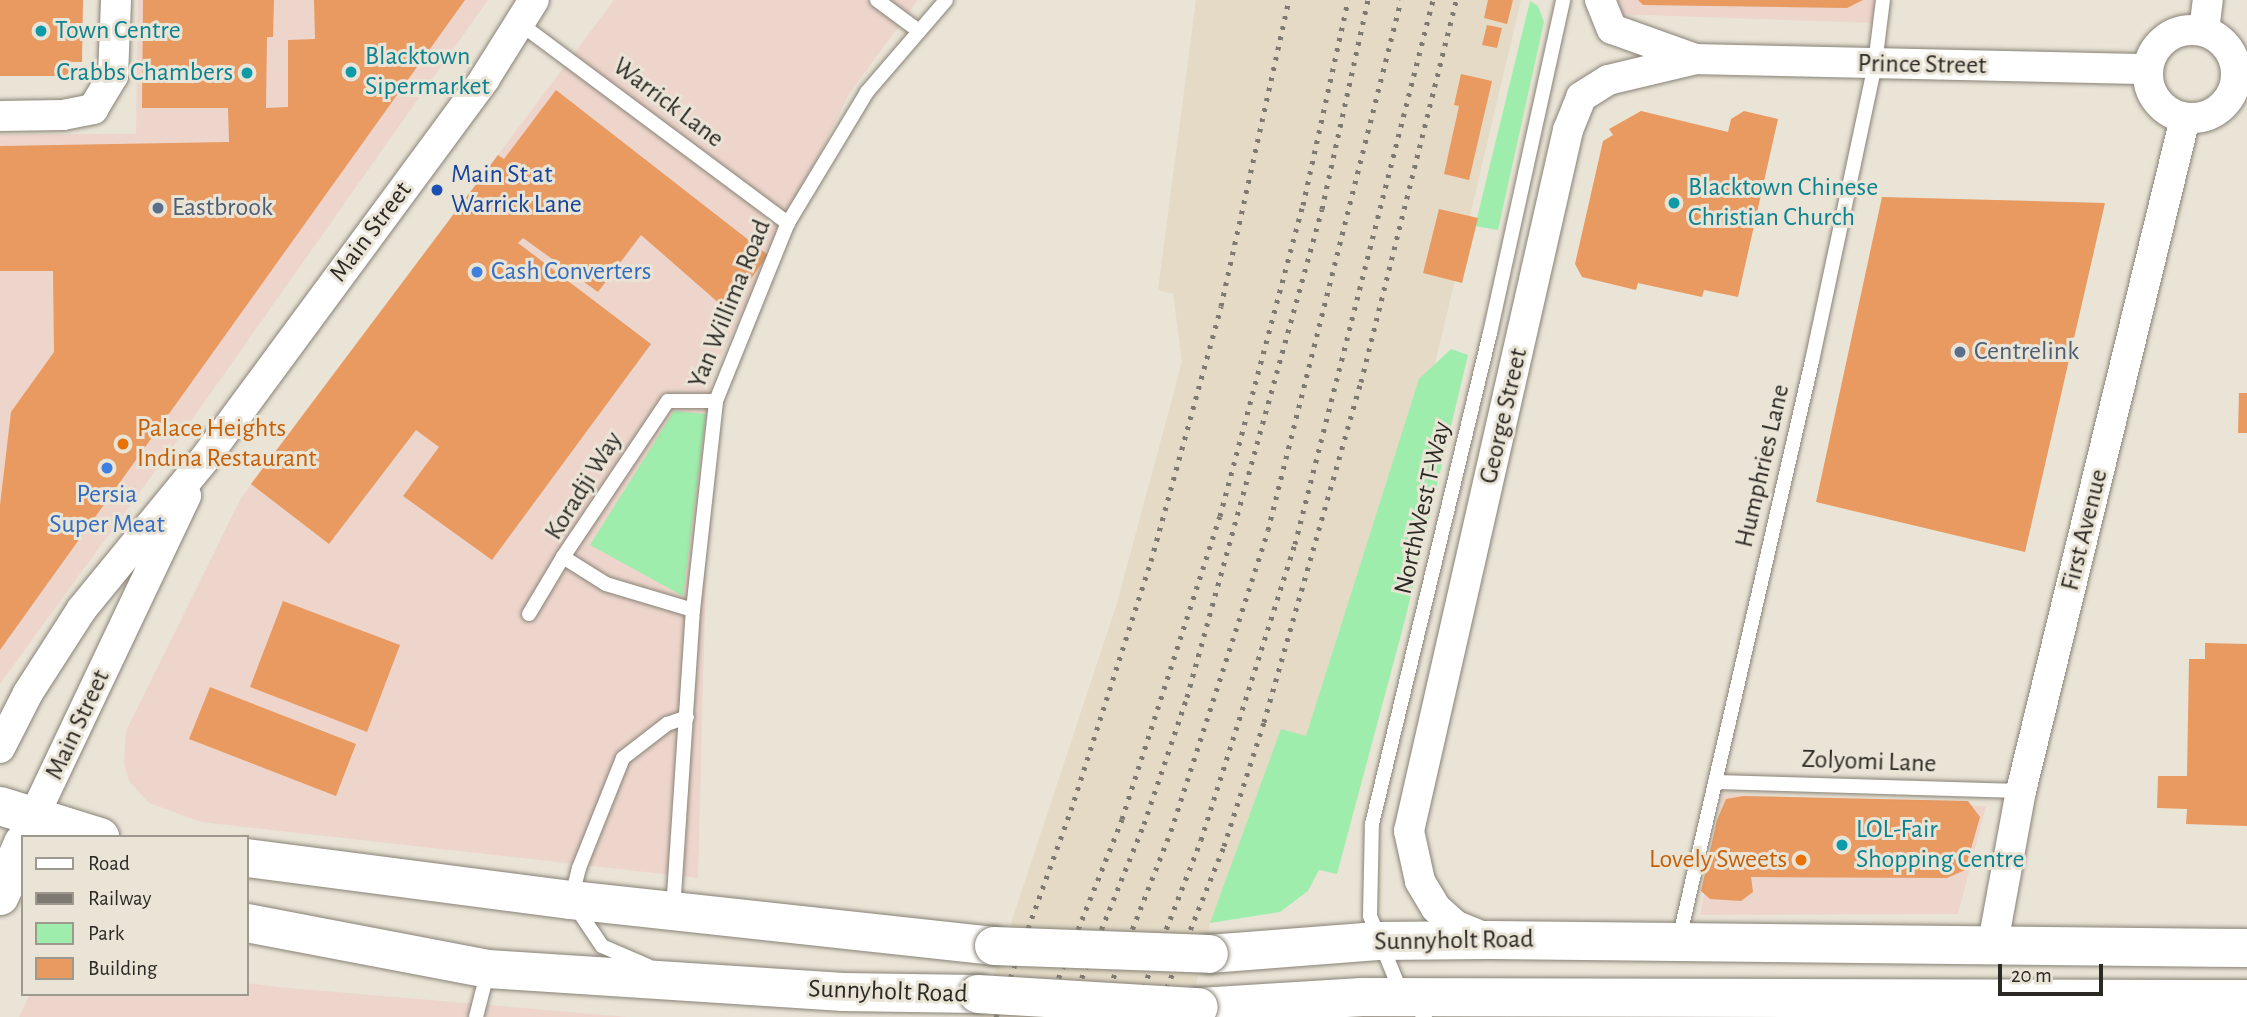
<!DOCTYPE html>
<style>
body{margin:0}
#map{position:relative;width:2247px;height:1017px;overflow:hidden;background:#eae4d7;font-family:"Alegreya Sans",sans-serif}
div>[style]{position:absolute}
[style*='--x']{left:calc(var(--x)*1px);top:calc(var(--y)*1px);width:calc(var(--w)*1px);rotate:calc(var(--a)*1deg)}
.commercial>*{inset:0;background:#edd5cc}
.built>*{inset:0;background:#e4dac6}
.green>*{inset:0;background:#9fedac}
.building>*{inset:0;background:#e89a61}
.roads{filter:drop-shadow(0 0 2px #888276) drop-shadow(0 0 2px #888276)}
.lane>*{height:14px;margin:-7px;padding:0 7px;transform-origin:7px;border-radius:7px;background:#fff}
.street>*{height:30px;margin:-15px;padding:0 15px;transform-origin:15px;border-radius:15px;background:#fff}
.street>.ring{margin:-15px;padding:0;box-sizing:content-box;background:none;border:30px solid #fff;border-radius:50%}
.primary>*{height:38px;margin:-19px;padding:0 19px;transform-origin:19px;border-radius:19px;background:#fff}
.rail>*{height:5px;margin-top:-2.5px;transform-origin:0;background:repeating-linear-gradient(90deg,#7e7a71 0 3.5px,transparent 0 10.5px)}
.bridges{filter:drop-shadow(0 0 2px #888276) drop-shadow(0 0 2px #888276)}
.primary-bridge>*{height:38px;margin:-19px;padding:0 19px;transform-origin:19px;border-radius:19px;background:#fff}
.dots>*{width:19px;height:19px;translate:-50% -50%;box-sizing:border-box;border:4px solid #eae4d7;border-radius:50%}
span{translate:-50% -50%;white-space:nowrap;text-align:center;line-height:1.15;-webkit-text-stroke:6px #eae4d7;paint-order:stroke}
.culture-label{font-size:26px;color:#0d838f}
.left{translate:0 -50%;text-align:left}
.right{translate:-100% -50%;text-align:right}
.street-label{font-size:26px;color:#2b2924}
.transit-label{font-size:26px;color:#164399}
.service-label{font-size:26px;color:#4e5e75}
.shop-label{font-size:26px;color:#366cbe}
.food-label{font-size:26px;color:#c56008}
.legend{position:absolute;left:21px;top:835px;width:228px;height:161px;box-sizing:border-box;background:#eae4d7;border:2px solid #9e998f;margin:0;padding:9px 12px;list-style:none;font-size:21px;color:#2b2924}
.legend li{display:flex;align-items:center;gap:14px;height:35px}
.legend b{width:35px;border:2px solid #9e998f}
.scale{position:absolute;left:1998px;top:964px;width:105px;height:32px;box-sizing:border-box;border:4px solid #2b2924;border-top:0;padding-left:9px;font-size:21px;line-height:24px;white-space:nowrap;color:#2b2924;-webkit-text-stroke:5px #eae4d7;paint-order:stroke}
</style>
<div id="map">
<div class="commercial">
<i style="clip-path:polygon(138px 0,488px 0,177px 441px,0 684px,0 134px,136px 134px)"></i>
<i style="clip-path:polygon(614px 0,918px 0,849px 94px,711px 377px,698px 878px,201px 822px,149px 803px,129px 781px,124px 763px,126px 731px,241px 498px)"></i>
<i style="clip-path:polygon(1616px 0,1875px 0,1872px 23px,1614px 14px)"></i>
<i style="clip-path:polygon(1723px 794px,1986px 806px,1958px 914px,1700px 915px)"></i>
<i style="clip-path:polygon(247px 983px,278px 987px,629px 1017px,19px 1017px,30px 994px,247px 994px)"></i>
</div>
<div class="built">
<i style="clip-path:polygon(1196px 0,1521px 0,1325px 829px,1253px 912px,1210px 923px,1189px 1017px,980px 1017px,1117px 603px,1182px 362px,1173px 294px,1158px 290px)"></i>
</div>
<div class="green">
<i style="clip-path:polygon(1530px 1px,1538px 6px,1544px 22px,1498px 230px,1475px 226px)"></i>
<i style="clip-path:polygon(1451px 349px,1468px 355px,1405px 620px,1337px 874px,1319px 870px,1308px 891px,1280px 912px,1210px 923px,1281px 729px,1306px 736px,1419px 379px)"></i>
<i style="clip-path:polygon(674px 411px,706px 414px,683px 596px,590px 545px)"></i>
</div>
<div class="building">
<i style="clip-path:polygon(0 0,83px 0,82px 62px,71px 62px,71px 76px,0 76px)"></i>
<i style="clip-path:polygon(143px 0,274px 0,273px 37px,267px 37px,266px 108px,288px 107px,288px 40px,315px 39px,314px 0,465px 0,0 650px,0 505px,11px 412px,54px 352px,53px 271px,0 271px,0 146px,229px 142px,228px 108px,142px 108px)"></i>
<i style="clip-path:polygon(1488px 0,1513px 0,1507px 24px,1484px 18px)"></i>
<i style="clip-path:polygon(1638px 0,1863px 0,1847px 8px,1643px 5px)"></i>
<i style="clip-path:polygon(1487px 25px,1502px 28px,1497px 48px,1482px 45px)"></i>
<i style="clip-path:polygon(1461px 74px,1492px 81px,1469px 180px,1444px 174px,1459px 106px,1454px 105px)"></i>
<i style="clip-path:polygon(556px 90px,768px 255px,728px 311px,641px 235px,598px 292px,523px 238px,518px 243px,651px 344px,492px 560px,403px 496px,439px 447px,416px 430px,329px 544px,251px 484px,498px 155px,504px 159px)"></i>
<i style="clip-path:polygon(1641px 111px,1728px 132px,1731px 119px,1744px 111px,1778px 119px,1738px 297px,1704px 290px,1702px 297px,1638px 283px,1636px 290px,1582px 277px,1575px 264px,1603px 141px,1613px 135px,1609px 129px)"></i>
<i style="clip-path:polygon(1882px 197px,2105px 203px,2025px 552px,1816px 502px)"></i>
<i style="clip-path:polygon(1439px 209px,1478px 218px,1462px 283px,1423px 273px)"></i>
<i style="clip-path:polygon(2239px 393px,2247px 393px,2247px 433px,2238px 433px)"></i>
<i style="clip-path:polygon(283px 601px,400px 645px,367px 732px,250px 687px)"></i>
<i style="clip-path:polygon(2205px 643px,2247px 644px,2247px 826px,2186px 824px,2187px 809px,2157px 808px,2158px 776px,2187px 776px,2189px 659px,2205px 659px)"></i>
<i style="clip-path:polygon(210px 687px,356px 744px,336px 796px,189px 739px)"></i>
<i style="clip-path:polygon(1743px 796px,1968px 801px,1980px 817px,1965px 870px,1947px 878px,1751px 877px,1753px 892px,1741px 901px,1710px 899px,1701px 891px,1717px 820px,1726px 799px)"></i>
</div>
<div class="roads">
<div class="lane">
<i style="--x:877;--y:0;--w:52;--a:36.4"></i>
<i style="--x:518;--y:22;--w:337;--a:36.7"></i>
<i style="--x:693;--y:610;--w:91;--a:-163.4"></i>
<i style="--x:606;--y:584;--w:51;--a:-147.9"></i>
<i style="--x:563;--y:557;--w:188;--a:-56.1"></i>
<i style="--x:668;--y:401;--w:48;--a:0"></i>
<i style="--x:529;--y:614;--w:66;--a:-59.2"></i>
<i style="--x:1715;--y:782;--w:306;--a:1.7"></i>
<i style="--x:673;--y:910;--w:301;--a:-86.2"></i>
<i style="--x:693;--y:610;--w:210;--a:-83.7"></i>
<i style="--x:716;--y:401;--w:192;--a:-68"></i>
<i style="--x:788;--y:223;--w:153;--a:-58.9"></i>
<i style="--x:867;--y:92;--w:121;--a:-49.3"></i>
<i style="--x:1679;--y:939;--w:593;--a:-77.04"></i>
<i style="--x:1812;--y:361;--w:304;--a:-78"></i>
<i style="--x:1875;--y:64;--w:64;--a:-82.9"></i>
<i style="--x:648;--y:966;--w:50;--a:-156.5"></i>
<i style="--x:602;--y:946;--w:55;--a:-124"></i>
<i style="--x:571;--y:900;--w:33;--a:-76"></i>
<i style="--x:579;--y:868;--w:118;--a:-68.2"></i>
<i style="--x:623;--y:758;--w:56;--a:-37.7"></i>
<i style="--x:667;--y:724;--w:21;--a:-19"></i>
<i style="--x:476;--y:1017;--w:49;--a:-75.7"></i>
<i style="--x:1425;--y:1017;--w:42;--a:-130.2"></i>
<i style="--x:1398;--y:985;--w:74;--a:-112.1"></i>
<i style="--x:1370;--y:916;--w:92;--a:-88.8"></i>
<i style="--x:1372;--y:824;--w:505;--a:-76.49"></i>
<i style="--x:1490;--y:333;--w:341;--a:-77.6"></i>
</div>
<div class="street">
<i style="--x:1600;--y:0;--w:31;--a:68"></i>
<i style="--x:1612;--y:29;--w:89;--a:19.7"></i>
<i class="ring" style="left:2148px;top:30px;width:58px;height:58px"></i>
<i style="--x:2204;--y:31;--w:31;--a:-83"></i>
<i style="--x:0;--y:116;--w:63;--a:-0.9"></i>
<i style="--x:63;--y:115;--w:31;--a:-11"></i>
<i style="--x:93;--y:109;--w:39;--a:-59"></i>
<i style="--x:113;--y:76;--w:76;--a:-87.7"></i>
<i style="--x:0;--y:748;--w:62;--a:-63"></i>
<i style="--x:28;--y:693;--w:100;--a:-57.3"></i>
<i style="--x:82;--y:609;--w:191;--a:-50.7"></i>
<i style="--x:203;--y:461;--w:476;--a:-53.6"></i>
<i style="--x:485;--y:78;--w:92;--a:-57.9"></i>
<i style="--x:33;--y:818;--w:357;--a:-64.6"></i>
<i style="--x:1486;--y:938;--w:32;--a:-158"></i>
<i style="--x:1456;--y:926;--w:27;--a:-138"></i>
<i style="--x:1436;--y:908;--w:31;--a:-121"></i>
<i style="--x:1420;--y:881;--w:51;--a:-102.4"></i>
<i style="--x:1409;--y:831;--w:719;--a:-77.22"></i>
<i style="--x:1568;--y:130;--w:35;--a:-68"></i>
<i style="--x:1581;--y:97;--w:32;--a:-32"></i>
<i style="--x:1608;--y:80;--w:90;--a:-13.4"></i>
<i style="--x:1696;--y:59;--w:451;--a:1.3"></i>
<i style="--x:1993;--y:943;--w:155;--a:-79.6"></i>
<i style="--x:2021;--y:791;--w:693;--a:-76.3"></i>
</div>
<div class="primary">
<i style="--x:0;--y:806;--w:105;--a:17.2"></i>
<i style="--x:247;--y:858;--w:327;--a:7.4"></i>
<i style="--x:571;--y:900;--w:425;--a:6.2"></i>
<i style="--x:0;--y:896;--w:58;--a:-66.5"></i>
<i style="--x:247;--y:923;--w:245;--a:10.8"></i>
<i style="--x:488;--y:969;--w:356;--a:3.7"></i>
<i style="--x:843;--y:992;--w:135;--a:0.8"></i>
<i style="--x:1209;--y:954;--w:169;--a:-4.4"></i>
<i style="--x:1378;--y:941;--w:112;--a:-0.5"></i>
<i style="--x:1490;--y:940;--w:757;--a:0.61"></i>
<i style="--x:1199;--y:1007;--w:163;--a:-3.5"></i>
<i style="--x:1362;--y:997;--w:885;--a:0.13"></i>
</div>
</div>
<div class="rail">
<i style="--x:996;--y:1017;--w:220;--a:-70.1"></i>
<i style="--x:1071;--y:810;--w:262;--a:-72.2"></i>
<i style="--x:1151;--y:561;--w:264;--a:-74.6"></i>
<i style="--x:1221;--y:306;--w:313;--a:-77.5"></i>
<i style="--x:1043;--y:1017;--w:213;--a:-68.2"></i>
<i style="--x:1122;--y:819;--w:318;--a:-72.1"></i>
<i style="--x:1220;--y:516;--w:322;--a:-75.1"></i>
<i style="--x:1303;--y:205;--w:210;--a:-77.6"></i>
<i style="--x:1066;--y:1017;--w:208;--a:-68"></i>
<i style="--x:1144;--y:824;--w:134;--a:-71.3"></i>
<i style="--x:1187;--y:697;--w:506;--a:-74.54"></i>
<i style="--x:1322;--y:209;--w:214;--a:-77.6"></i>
<i style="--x:1098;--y:1017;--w:200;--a:-68.6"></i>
<i style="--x:1171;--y:831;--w:316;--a:-72.1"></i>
<i style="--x:1268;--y:530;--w:546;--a:-75.91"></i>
<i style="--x:1132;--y:1017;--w:190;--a:-68.7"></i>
<i style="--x:1201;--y:840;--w:311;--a:-72.4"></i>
<i style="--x:1295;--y:544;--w:561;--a:-75.77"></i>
<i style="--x:1155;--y:1017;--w:184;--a:-68"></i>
<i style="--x:1224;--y:846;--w:130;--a:-72.1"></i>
<i style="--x:1264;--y:722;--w:354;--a:-74.1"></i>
<i style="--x:1361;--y:382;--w:394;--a:-76"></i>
</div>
<div class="bridges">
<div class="primary-bridge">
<i style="--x:994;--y:946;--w:215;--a:2.1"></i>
<i style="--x:978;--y:994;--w:221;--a:3.4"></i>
</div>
</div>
<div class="dots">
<i style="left:41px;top:31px;background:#0f9aa8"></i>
<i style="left:351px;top:72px;background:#0f9aa8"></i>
<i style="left:247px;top:73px;background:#0f9aa8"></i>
<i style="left:437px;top:190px;background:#1a4fb4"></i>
<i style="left:1674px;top:203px;background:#0f9aa8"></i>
<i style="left:158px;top:208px;background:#5c6f8a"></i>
<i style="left:477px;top:272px;background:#3f7fe0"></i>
<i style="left:1960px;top:352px;background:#5c6f8a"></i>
<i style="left:123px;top:444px;background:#e8710a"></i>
<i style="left:107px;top:468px;background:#3f7fe0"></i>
<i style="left:1842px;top:845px;background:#0f9aa8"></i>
<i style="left:1801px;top:860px;background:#e8710a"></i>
</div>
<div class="culture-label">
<span class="left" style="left:55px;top:31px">Town Centre</span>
<span class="left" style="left:365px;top:72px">Blacktown<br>Sipermarket</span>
<span class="right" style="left:233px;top:73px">Crabbs Chambers</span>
<span class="left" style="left:1688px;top:203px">Blacktown Chinese<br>Christian Church</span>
<span class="left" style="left:1856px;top:845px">LOL-Fair<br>Shopping Centre</span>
</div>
<div class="street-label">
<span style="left:1922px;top:65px;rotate:1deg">Prince Street</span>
<span style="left:668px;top:103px;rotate:37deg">Warrick Lane</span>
<span style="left:371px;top:232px;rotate:-53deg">Main Street</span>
<span style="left:730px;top:304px;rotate:-68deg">Yan Willima Road</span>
<span style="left:1504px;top:416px;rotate:-77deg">George Street</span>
<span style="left:1763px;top:466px;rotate:-77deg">Humphries Lane</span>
<span style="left:584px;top:486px;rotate:-58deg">Koradji Way</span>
<span style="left:1423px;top:508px;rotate:-77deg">NorthWest T-Way</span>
<span style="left:2085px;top:530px;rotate:-76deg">First Avenue</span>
<span style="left:78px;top:725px;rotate:-65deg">Main Street</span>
<span style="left:1869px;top:762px;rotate:2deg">Zolyomi Lane</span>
<span style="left:1454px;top:941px;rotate:-1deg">Sunnyholt Road</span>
<span style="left:888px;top:992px;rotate:2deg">Sunnyholt Road</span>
</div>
<div class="transit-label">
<span class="left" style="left:451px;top:190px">Main St at<br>Warrick Lane</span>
</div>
<div class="service-label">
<span class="left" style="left:172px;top:208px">Eastbrook</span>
<span class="left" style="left:1974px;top:352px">Centrelink</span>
</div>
<div class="shop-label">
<span class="left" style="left:491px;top:272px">Cash Converters</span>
<span style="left:107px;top:510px">Persia<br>Super Meat</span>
</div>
<div class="food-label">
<span class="left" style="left:137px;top:444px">Palace Heights<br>Indina Restaurant</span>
<span class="right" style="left:1787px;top:860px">Lovely Sweets</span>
</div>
<ul class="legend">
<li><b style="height:9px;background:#fff"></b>Road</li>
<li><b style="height:9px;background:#7e7a71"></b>Railway</li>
<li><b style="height:19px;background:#9fedac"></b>Park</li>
<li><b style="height:19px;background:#e89a61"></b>Building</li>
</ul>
<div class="scale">20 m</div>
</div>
